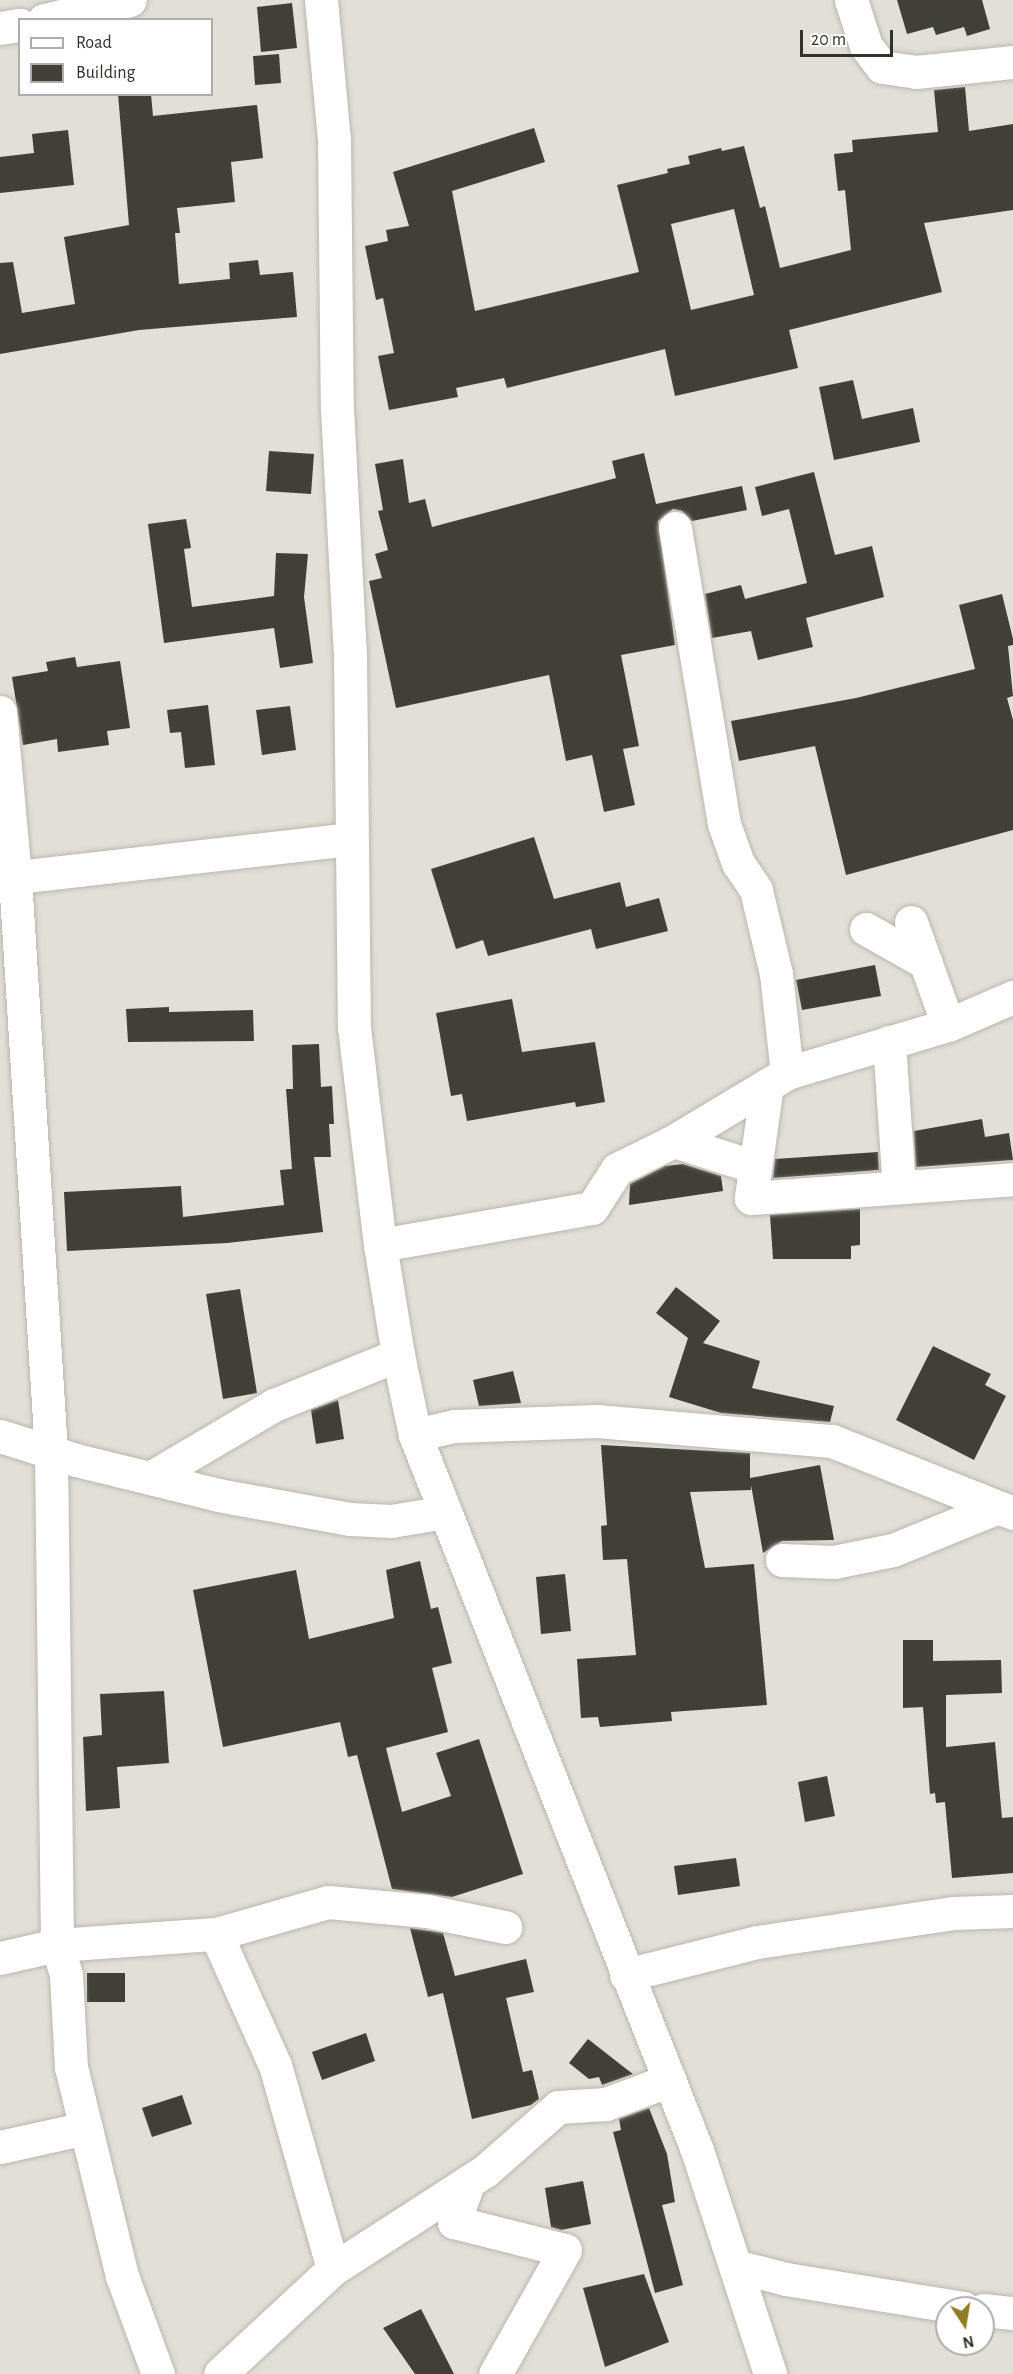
<!DOCTYPE html>
<style>
body{margin:0}
#map{position:relative;width:1013px;height:2374px;overflow:hidden;background:#e1dfd6;font-family:"Alegreya Sans",sans-serif}
div>[style]{position:absolute}
[style*='--x']{left:calc(var(--x)*1px);top:calc(var(--y)*1px);width:calc(var(--w)*1px);rotate:calc(var(--a)*1deg)}
.building>*{inset:0;background:#403f38}
.roads{filter:drop-shadow(0 0 2px #b9b7ae) drop-shadow(0 0 2px #b9b7ae)}
.minor>*{height:33px;margin:-16.5px;padding:0 16.5px;transform-origin:16.5px;border-radius:16.5px;background:#fff}
.tertiary>*{height:33px;margin:-16.5px;padding:0 16.5px;transform-origin:16.5px;border-radius:16.5px;background:#fff}
span{translate:-50% -50%;white-space:nowrap;text-align:center;line-height:1.15;-webkit-text-stroke:6px #fff;paint-order:stroke}
.legend{position:absolute;left:18px;top:18px;width:195px;height:78px;box-sizing:border-box;background:#fff;border:2px solid #adadab;margin:0;padding:8px 10px;list-style:none;font-size:18px;color:#31312d}
.legend li{display:flex;align-items:center;gap:12px;height:30px}
.legend b{width:30px;border:2px solid #adadab}
.north{position:absolute;left:935px;top:2296px;width:60px;height:60px;box-sizing:border-box;background:#fff;border:2px solid #adadab;border-radius:50%;rotate:168deg;font-size:16px;font-weight:700;line-height:24px;text-align:center;color:#31312d}
.north::after{content:'';display:block;margin:auto;width:21px;height:27px;background:#907c22;clip-path:polygon(50% 0,100% 100%,50% 72%,0 100%)}
.scale{position:absolute;left:800px;top:30px;width:93px;height:27px;box-sizing:border-box;border:3px solid #31312d;border-top:0;padding-left:8px;font-size:18px;line-height:21px;white-space:nowrap;color:#31312d;-webkit-text-stroke:4px #fff;paint-order:stroke}
</style>
<div id="map">
<div class="building">
<i style="clip-path:polygon(897px 0,982px 0,990px 29px,967px 36px,964px 27px,936px 35px,933px 27px,907px 34px)"></i>
<i style="clip-path:polygon(292px 3px,297px 48px,261px 52px,257px 7px)"></i>
<i style="clip-path:polygon(279px 54px,281px 83px,255px 85px,253px 56px)"></i>
<i style="clip-path:polygon(evenodd,965px 87px,969px 131px,1013px 124px,1013px 210px,924px 223px,942px 292px,789px 330px,798px 368px,675px 396px,665px 349px,507px 388px,504px 378px,456px 388px,458px 397px,389px 410px,378px 356px,394px 353px,383px 298px,376px 300px,365px 246px,388px 241px,386px 230px,409px 226px,393px 172px,534px 128px,545px 162px,452px 191px,475px 311px,639px 272px,617px 185px,668px 173px,667px 169px,690px 164px,688px 156px,721px 148px,722px 151px,744px 146px,760px 208px,765px 206px,780px 268px,851px 250px,845px 190px,838px 191px,834px 154px,853px 152px,852px 140px,938px 132px,934px 90px,965px 87px,734px 209px,754px 295px,691px 310px,671px 224px,734px 209px)"></i>
<i style="clip-path:polygon(118px 94px,151px 94px,153px 116px,257px 105px,263px 158px,231px 162px,235px 202px,177px 208px,180px 233px,175px 233px,179px 284px,230px 279px,229px 263px,258px 260px,260px 275px,293px 272px,297px 317px,139px 330px,0 354px,0 263px,13px 262px,22px 313px,75px 304px,64px 237px,129px 225px)"></i>
<i style="clip-path:polygon(68px 130px,74px 185px,0 193px,0 157px,34px 153px,32px 134px)"></i>
<i style="clip-path:polygon(853px 380px,862px 419px,913px 408px,920px 442px,834px 460px,819px 387px)"></i>
<i style="clip-path:polygon(269px 451px,314px 454px,311px 494px,266px 491px)"></i>
<i style="clip-path:polygon(644px 453px,656px 504px,742px 486px,747px 510px,692px 521px,682px 511px,673px 509px,658px 521px,675px 645px,621px 655px,639px 746px,623px 749px,635px 805px,604px 812px,592px 755px,566px 761px,549px 675px,396px 708px,369px 581px,382px 578px,375px 554px,388px 550px,378px 511px,383px 510px,375px 464px,403px 459px,409px 503px,425px 499px,432px 527px,616px 478px,612px 461px)"></i>
<i style="clip-path:polygon(814px 472px,835px 555px,872px 546px,884px 597px,806px 618px,813px 647px,758px 660px,751px 631px,712px 638px,705px 594px,741px 585px,745px 599px,807px 583px,789px 509px,762px 516px,755px 487px)"></i>
<i style="clip-path:polygon(186px 519px,191px 548px,184px 549px,192px 607px,274px 596px,276px 553px,308px 554px,304px 597px,313px 663px,280px 668px,274px 628px,164px 643px,148px 524px)"></i>
<i style="clip-path:polygon(1002px 594px,1013px 639px,1013px 645px,1008px 646px,1013px 696px,1007px 698px,1013px 720px,1013px 830px,846px 875px,815px 746px,739px 761px,731px 721px,856px 698px,975px 669px,959px 605px)"></i>
<i style="clip-path:polygon(75px 657px,77px 667px,120px 661px,130px 728px,107px 731px,109px 745px,58px 752px,57px 739px,23px 745px,12px 677px,48px 671px,46px 662px)"></i>
<i style="clip-path:polygon(208px 705px,215px 765px,185px 768px,181px 732px,170px 733px,167px 710px)"></i>
<i style="clip-path:polygon(290px 706px,296px 750px,262px 755px,256px 710px)"></i>
<i style="clip-path:polygon(534px 837px,554px 899px,620px 882px,626px 907px,659px 898px,668px 931px,596px 949px,591px 929px,488px 956px,483px 940px,456px 949px,431px 869px)"></i>
<i style="clip-path:polygon(875px 965px,881px 996px,802px 1010px,796px 980px)"></i>
<i style="clip-path:polygon(512px 999px,522px 1052px,595px 1042px,605px 1102px,576px 1107px,575px 1102px,467px 1121px,462px 1094px,451px 1096px,436px 1013px)"></i>
<i style="clip-path:polygon(169px 1007px,169px 1012px,253px 1010px,254px 1041px,128px 1042px,126px 1009px)"></i>
<i style="clip-path:polygon(319px 1044px,321px 1087px,332px 1086px,334px 1124px,329px 1124px,331px 1157px,314px 1157px,323px 1232px,227px 1243px,67px 1251px,64px 1192px,181px 1186px,183px 1217px,284px 1205px,280px 1170px,292px 1169px,286px 1089px,293px 1089px,292px 1045px)"></i>
<i style="clip-path:polygon(982px 1119px,985px 1137px,1009px 1133px,1013px 1160px,916px 1167px,914px 1131px)"></i>
<i style="clip-path:polygon(878px 1152px,879px 1170px,773px 1178px,775px 1159px)"></i>
<i style="clip-path:polygon(683px 1164px,721px 1176px,723px 1191px,629px 1205px,630px 1184px,665px 1166px)"></i>
<i style="clip-path:polygon(860px 1209px,860px 1245px,851px 1246px,851px 1259px,773px 1259px,770px 1215px)"></i>
<i style="clip-path:polygon(676px 1287px,720px 1321px,703px 1343px,760px 1361px,752px 1388px,834px 1406px,830px 1422px,721px 1413px,669px 1397px,688px 1338px,656px 1313px)"></i>
<i style="clip-path:polygon(240px 1289px,257px 1393px,223px 1399px,206px 1294px)"></i>
<i style="clip-path:polygon(933px 1346px,991px 1374px,985px 1385px,1006px 1396px,974px 1460px,896px 1420px)"></i>
<i style="clip-path:polygon(513px 1371px,521px 1403px,479px 1406px,473px 1380px)"></i>
<i style="clip-path:polygon(338px 1400px,344px 1439px,316px 1444px,311px 1410px)"></i>
<i style="clip-path:polygon(601px 1445px,750px 1453px,750px 1478px,820px 1465px,834px 1540px,782px 1541px,763px 1553px,751px 1485px,751px 1490px,690px 1492px,705px 1568px,754px 1564px,767px 1705px,671px 1712px,672px 1721px,600px 1727px,598px 1717px,581px 1718px,577px 1659px,636px 1655px,627px 1559px,603px 1560px,601px 1526px,607px 1525px)"></i>
<i style="clip-path:polygon(420px 1561px,431px 1609px,438px 1607px,452px 1663px,432px 1668px,448px 1732px,386px 1748px,402px 1812px,451px 1796px,436px 1753px,479px 1739px,523px 1874px,452px 1897px,392px 1889px,357px 1755px,348px 1757px,340px 1722px,223px 1747px,193px 1590px,296px 1570px,309px 1639px,394px 1618px,386px 1570px)"></i>
<i style="clip-path:polygon(565px 1574px,571px 1631px,541px 1634px,536px 1577px)"></i>
<i style="clip-path:polygon(903px 1640px,933px 1640px,933px 1661px,1001px 1660px,1002px 1693px,946px 1695px,946px 1747px,995px 1742px,1002px 1818px,1013px 1817px,1013px 1873px,952px 1878px,945px 1802px,936px 1803px,935px 1793px,930px 1794px,923px 1707px,903px 1708px)"></i>
<i style="clip-path:polygon(164px 1691px,169px 1763px,117px 1767px,120px 1808px,86px 1811px,83px 1737px,102px 1735px,100px 1694px)"></i>
<i style="clip-path:polygon(827px 1776px,835px 1816px,805px 1822px,798px 1782px)"></i>
<i style="clip-path:polygon(736px 1858px,740px 1886px,678px 1895px,674px 1866px)"></i>
<i style="clip-path:polygon(410px 1928px,443px 1933px,455px 1976px,526px 1959px,534px 1992px,506px 1998px,523px 2072px,532px 2070px,539px 2099px,531px 2105px,472px 2119px,443px 1993px,428px 1997px)"></i>
<i style="clip-path:polygon(87px 1973px,125px 1973px,125px 2002px,87px 2002px)"></i>
<i style="clip-path:polygon(366px 2033px,375px 2061px,322px 2080px,312px 2052px)"></i>
<i style="clip-path:polygon(588px 2039px,625px 2068px,633px 2074px,602px 2085px,599px 2077px,589px 2079px,569px 2063px)"></i>
<i style="clip-path:polygon(182px 2095px,192px 2124px,152px 2137px,142px 2108px)"></i>
<i style="clip-path:polygon(649px 2108px,667px 2154px,675px 2202px,662px 2205px,683px 2285px,655px 2293px,613px 2132px,621px 2130px,619px 2119px)"></i>
<i style="clip-path:polygon(583px 2181px,591px 2224px,561px 2230px,551px 2227px,545px 2188px)"></i>
<i style="clip-path:polygon(644px 2274px,669px 2342px,605px 2367px,583px 2288px)"></i>
<i style="clip-path:polygon(421px 2309px,454px 2374px,415px 2374px,383px 2328px)"></i>
</div>
<div class="roads">
<div class="minor">
<i style="--x:851;--y:0;--w:48;--a:71.9"></i>
<i style="--x:866;--y:46;--w:26;--a:53"></i>
<i style="--x:882;--y:67;--w:34;--a:8"></i>
<i style="--x:916;--y:72;--w:98;--a:-5.9"></i>
<i style="--x:44;--y:20;--w:88;--a:-13.1"></i>
<i style="--x:0;--y:28;--w:20;--a:-9"></i>
<i style="--x:675;--y:528;--w:300;--a:80.6"></i>
<i style="--x:724;--y:824;--w:41;--a:70.3"></i>
<i style="--x:738;--y:863;--w:32;--a:56"></i>
<i style="--x:756;--y:890;--w:86;--a:76.6"></i>
<i style="--x:776;--y:974;--w:100;--a:83.7"></i>
<i style="--x:0;--y:712;--w:167;--a:84.8"></i>
<i style="--x:15;--y:878;--w:575;--a:86.41"></i>
<i style="--x:51;--y:1452;--w:493;--a:89.3"></i>
<i style="--x:57;--y:1945;--w:31;--a:73"></i>
<i style="--x:66;--y:1975;--w:92;--a:86.9"></i>
<i style="--x:71;--y:2067;--w:215;--a:76.3"></i>
<i style="--x:122;--y:2276;--w:104;--a:69.8"></i>
<i style="--x:0;--y:879;--w:353;--a:-6.5"></i>
<i style="--x:911;--y:922;--w:109;--a:70.2"></i>
<i style="--x:866;--y:929;--w:69;--a:29.5"></i>
<i style="--x:889;--y:1042;--w:145;--a:86.1"></i>
<i style="--x:767;--y:1085;--w:114;--a:98.1"></i>
<i style="--x:751;--y:1198;--w:263;--a:-4.1"></i>
<i style="--x:674;--y:1141;--w:85;--a:17.8"></i>
<i style="--x:380;--y:1245;--w:215;--a:-9.9"></i>
<i style="--x:592;--y:1208;--w:46;--a:-57.3"></i>
<i style="--x:617;--y:1169;--w:64;--a:-26.2"></i>
<i style="--x:674;--y:1141;--w:132;--a:-31"></i>
<i style="--x:787;--y:1073;--w:168;--a:-16.6"></i>
<i style="--x:948;--y:1025;--w:71;--a:-23.3"></i>
<i style="--x:415;--y:1435;--w:40;--a:-13"></i>
<i style="--x:454;--y:1426;--w:143;--a:-2"></i>
<i style="--x:597;--y:1421;--w:236;--a:4.9"></i>
<i style="--x:832;--y:1441;--w:195;--a:21.7"></i>
<i style="--x:0;--y:1436;--w:80;--a:17.5"></i>
<i style="--x:76;--y:1460;--w:146;--a:13.8"></i>
<i style="--x:218;--y:1495;--w:134;--a:10.3"></i>
<i style="--x:350;--y:1519;--w:41;--a:2.8"></i>
<i style="--x:391;--y:1521;--w:55;--a:-9.5"></i>
<i style="--x:150;--y:1478;--w:144;--a:-30.5"></i>
<i style="--x:274;--y:1405;--w:134;--a:-22"></i>
<i style="--x:782;--y:1560;--w:52;--a:2.2"></i>
<i style="--x:834;--y:1562;--w:60;--a:-11.5"></i>
<i style="--x:893;--y:1550;--w:111;--a:-22.2"></i>
<i style="--x:216;--y:1934;--w:116;--a:-15.9"></i>
<i style="--x:328;--y:1902;--w:99;--a:5.2"></i>
<i style="--x:427;--y:1911;--w:80;--a:11.6"></i>
<i style="--x:0;--y:1958;--w:58;--a:-12.8"></i>
<i style="--x:57;--y:1945;--w:159;--a:-4"></i>
<i style="--x:216;--y:1934;--w:144;--a:65.8"></i>
<i style="--x:275;--y:2065;--w:212;--a:74.1"></i>
<i style="--x:333;--y:2269;--w:154;--a:137.1"></i>
<i style="--x:626;--y:1975;--w:135;--a:-14.1"></i>
<i style="--x:757;--y:1942;--w:198;--a:-8.4"></i>
<i style="--x:953;--y:1913;--w:60;--a:-1.9"></i>
<i style="--x:0;--y:2147;--w:88;--a:-12.5"></i>
<i style="--x:469;--y:2181;--w:44;--a:110.1"></i>
<i style="--x:454;--y:2222;--w:114;--a:14.2"></i>
<i style="--x:565;--y:2250;--w:142;--a:119.4"></i>
<i style="--x:735;--y:2266;--w:53;--a:14.3"></i>
<i style="--x:786;--y:2279;--w:180;--a:9.3"></i>
<i style="--x:333;--y:2269;--w:181;--a:-32.8"></i>
<i style="--x:485;--y:2171;--w:97;--a:-41.2"></i>
<i style="--x:558;--y:2107;--w:48;--a:-3.6"></i>
<i style="--x:606;--y:2104;--w:68;--a:-20.6"></i>
<i style="--x:983;--y:2310;--w:30;--a:6"></i>
</div>
<div class="tertiary">
<i style="--x:321;--y:0;--w:140;--a:84.7"></i>
<i style="--x:334;--y:139;--w:269;--a:89.4"></i>
<i style="--x:337;--y:408;--w:245;--a:87"></i>
<i style="--x:350;--y:653;--w:374;--a:89.4"></i>
<i style="--x:354;--y:1027;--w:220;--a:83.2"></i>
<i style="--x:380;--y:1245;--w:111;--a:80.7"></i>
<i style="--x:398;--y:1355;--w:82;--a:78"></i>
<i style="--x:415;--y:1435;--w:769;--a:68.48"></i>
<i style="--x:697;--y:2150;--w:236;--a:71.9"></i>
</div>
</div>
<ul class="legend">
<li><b style="height:8px;background:#fff"></b>Road</li>
<li><b style="height:16px;background:#403f38"></b>Building</li>
</ul>
<div class="north">N</div>
<div class="scale">20 m</div>
</div>
